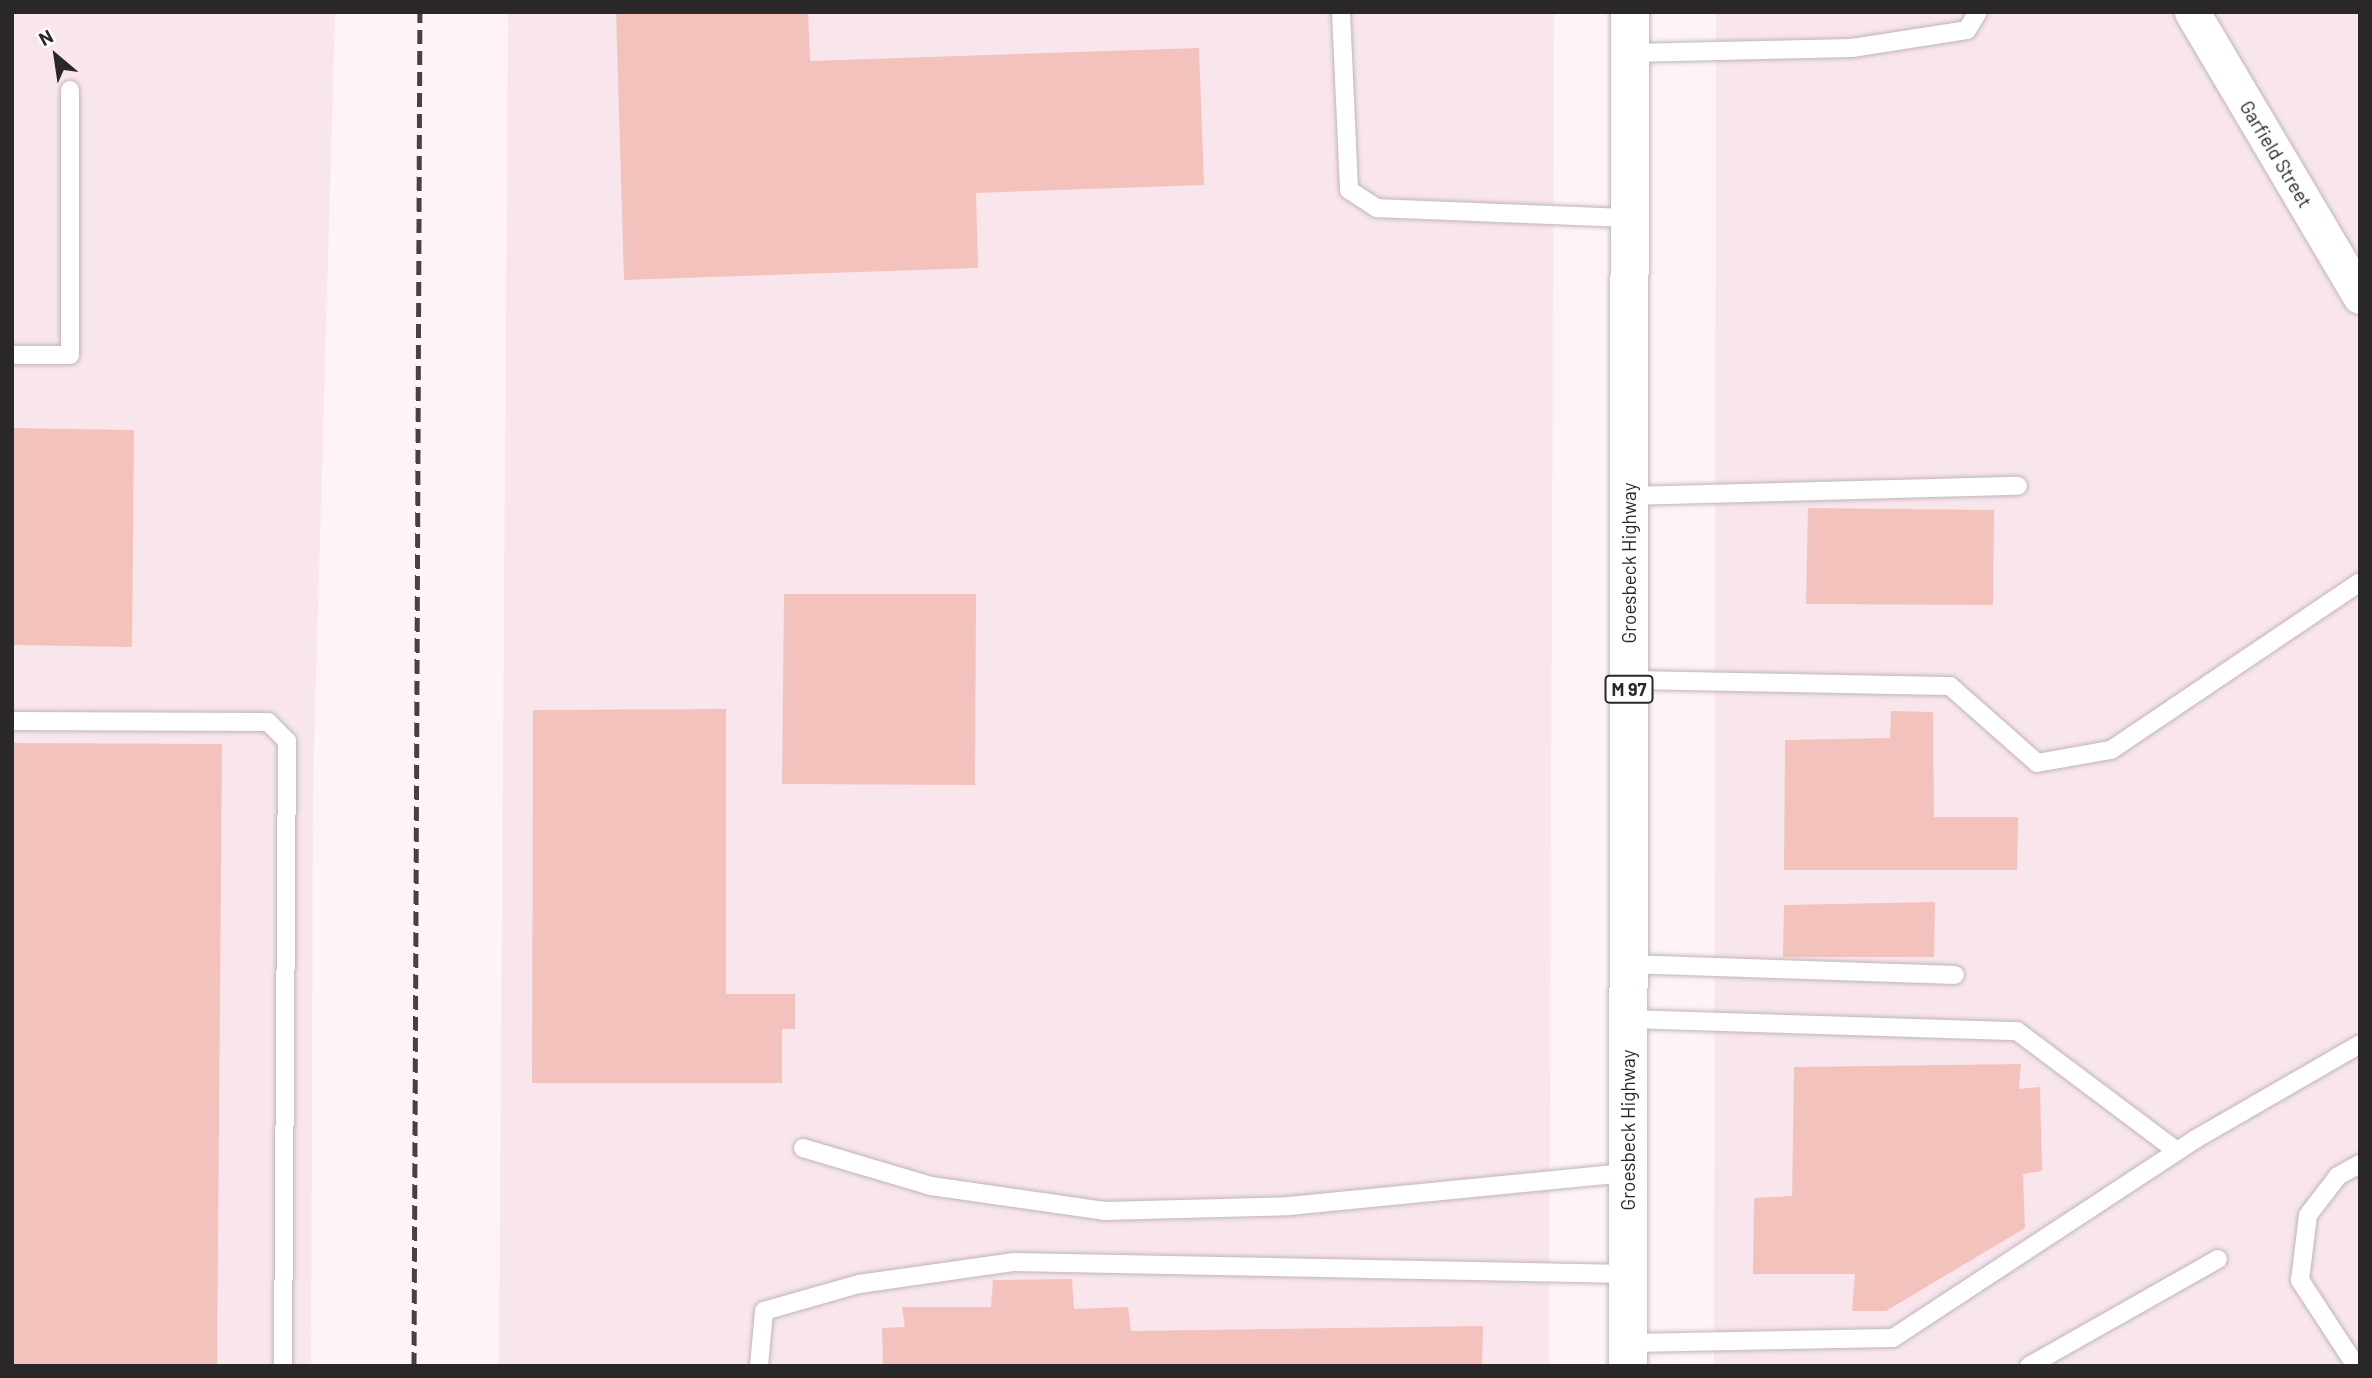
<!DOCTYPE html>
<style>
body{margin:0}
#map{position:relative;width:2372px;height:1378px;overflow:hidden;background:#fef3f7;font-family:Barlow,sans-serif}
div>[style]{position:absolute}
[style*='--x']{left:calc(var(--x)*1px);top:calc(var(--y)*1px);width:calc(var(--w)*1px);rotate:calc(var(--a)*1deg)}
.built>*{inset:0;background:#f9e6ed}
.building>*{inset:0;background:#f4c2bd}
.roads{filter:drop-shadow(0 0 2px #bfb5b8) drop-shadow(0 0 2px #bfb5b8)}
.service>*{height:18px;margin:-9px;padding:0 9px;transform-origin:9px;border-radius:9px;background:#fff}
.minor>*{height:35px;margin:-17.5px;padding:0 17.5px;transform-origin:17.5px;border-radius:17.5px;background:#fff}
.primary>*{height:38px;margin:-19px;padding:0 19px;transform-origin:19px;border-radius:19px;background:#fff}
.rail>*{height:5px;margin-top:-2.5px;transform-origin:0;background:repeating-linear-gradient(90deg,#464244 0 14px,transparent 0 21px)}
span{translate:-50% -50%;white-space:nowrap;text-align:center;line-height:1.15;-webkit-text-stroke:5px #fff;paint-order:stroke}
.shield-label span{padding:2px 5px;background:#fff;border:2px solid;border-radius:5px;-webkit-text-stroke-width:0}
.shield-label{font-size:18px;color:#2a2728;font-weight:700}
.street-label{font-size:19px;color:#2a2728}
.frame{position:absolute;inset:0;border:14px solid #2a2728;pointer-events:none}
.north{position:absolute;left:21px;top:21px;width:70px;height:70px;-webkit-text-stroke:5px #fff;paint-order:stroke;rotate:331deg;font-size:19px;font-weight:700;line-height:28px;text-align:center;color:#2a2728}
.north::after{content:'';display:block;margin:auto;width:24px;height:32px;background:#2a2728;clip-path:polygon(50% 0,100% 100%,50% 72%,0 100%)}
</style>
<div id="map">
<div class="built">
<i style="clip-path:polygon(12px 12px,335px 12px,313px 780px,311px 1366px,12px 1366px)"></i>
<i style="clip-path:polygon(508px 12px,1554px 12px,1549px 1366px,499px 1366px)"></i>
<i style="clip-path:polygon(1716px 12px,2360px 12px,2360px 1366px,1714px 1366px)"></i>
</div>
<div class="building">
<i style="clip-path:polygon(616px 12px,808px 12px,810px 61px,1199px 48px,1204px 185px,976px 193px,978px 268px,624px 280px)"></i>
<i style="clip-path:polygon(12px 428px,134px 430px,132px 647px,12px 645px)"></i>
<i style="clip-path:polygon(1808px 508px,1994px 510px,1993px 605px,1806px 604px)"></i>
<i style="clip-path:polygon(784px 594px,976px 594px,975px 785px,782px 784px)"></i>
<i style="clip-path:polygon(726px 709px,726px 994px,795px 994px,795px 1029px,782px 1029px,782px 1083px,532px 1083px,533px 710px)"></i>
<i style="clip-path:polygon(1891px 711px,1933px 712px,1934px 817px,2018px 817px,2017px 870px,1784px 870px,1785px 740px,1890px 738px)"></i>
<i style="clip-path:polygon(12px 743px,222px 744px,217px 1366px,12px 1366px)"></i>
<i style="clip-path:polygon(1935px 902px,1934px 957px,1783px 957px,1784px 905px)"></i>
<i style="clip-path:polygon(2021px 1064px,2019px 1089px,2040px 1087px,2042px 1171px,2023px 1174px,2025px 1228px,1886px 1311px,1852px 1311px,1855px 1274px,1753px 1274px,1754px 1198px,1792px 1196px,1794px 1067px)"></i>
<i style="clip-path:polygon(1072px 1279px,1074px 1309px,1128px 1307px,1131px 1331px,1483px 1326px,1482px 1366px,883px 1366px,882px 1328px,905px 1327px,902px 1307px,991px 1307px,993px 1280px)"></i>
</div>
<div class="roads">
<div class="service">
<i style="--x:1341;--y:12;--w:178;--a:87.4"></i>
<i style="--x:1349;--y:190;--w:33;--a:33"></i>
<i style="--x:1377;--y:208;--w:253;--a:2.3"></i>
<i style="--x:1630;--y:53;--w:222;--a:-1.3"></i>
<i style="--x:1852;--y:48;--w:116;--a:-8.9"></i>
<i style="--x:1967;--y:30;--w:21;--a:-59"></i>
<i style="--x:12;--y:355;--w:58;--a:0"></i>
<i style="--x:70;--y:355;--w:265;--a:-90"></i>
<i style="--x:1629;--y:496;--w:389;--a:-1.5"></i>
<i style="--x:1629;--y:680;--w:321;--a:1.1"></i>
<i style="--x:1950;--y:686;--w:116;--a:41.5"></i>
<i style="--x:2037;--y:763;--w:75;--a:-10"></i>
<i style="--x:2111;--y:750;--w:300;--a:-34"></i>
<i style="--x:12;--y:721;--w:256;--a:0.2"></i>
<i style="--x:268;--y:722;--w:27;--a:45"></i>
<i style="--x:287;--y:741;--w:625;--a:90.37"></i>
<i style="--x:1628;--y:964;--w:327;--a:1.9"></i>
<i style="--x:1629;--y:1019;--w:388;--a:1.8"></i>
<i style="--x:2017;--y:1031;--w:200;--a:36.9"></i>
<i style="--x:803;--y:1148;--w:134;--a:16.5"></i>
<i style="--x:931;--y:1186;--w:175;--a:8.2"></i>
<i style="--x:1104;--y:1211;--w:185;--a:-1.5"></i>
<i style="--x:1289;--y:1206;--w:341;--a:-5.6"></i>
<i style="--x:1628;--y:1343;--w:265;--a:-1.1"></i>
<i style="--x:1893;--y:1338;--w:360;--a:-33.3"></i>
<i style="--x:2194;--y:1140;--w:192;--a:-30"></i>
<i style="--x:759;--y:1366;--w:55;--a:-84.8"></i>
<i style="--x:764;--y:1311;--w:99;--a:-15.9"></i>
<i style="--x:859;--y:1284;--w:157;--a:-8.1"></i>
<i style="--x:1014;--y:1262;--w:614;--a:1.12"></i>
<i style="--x:2029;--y:1366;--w:217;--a:-29.5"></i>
<i style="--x:2356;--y:1366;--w:103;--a:-123.1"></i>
<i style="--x:2300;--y:1280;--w:65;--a:-83"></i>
<i style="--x:2308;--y:1215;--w:49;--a:-52.4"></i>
<i style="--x:2338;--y:1176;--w:25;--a:-29"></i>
</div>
<div class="minor">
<i style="--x:2192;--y:12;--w:330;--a:59.4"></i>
</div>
<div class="primary">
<i style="--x:1628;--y:1366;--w:1354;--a:-89.92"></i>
</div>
</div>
<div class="rail">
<i style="--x:414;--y:1366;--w:1354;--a:-89.75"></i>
</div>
<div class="shield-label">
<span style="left:1629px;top:689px">M 97</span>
</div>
<div class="street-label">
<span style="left:2276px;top:154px;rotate:59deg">Garfield Street</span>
<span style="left:1629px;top:563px;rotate:-90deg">Groesbeck Highway</span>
<span style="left:1628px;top:1130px;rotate:-90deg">Groesbeck Highway</span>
</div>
<div class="frame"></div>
<div class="north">N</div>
</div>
